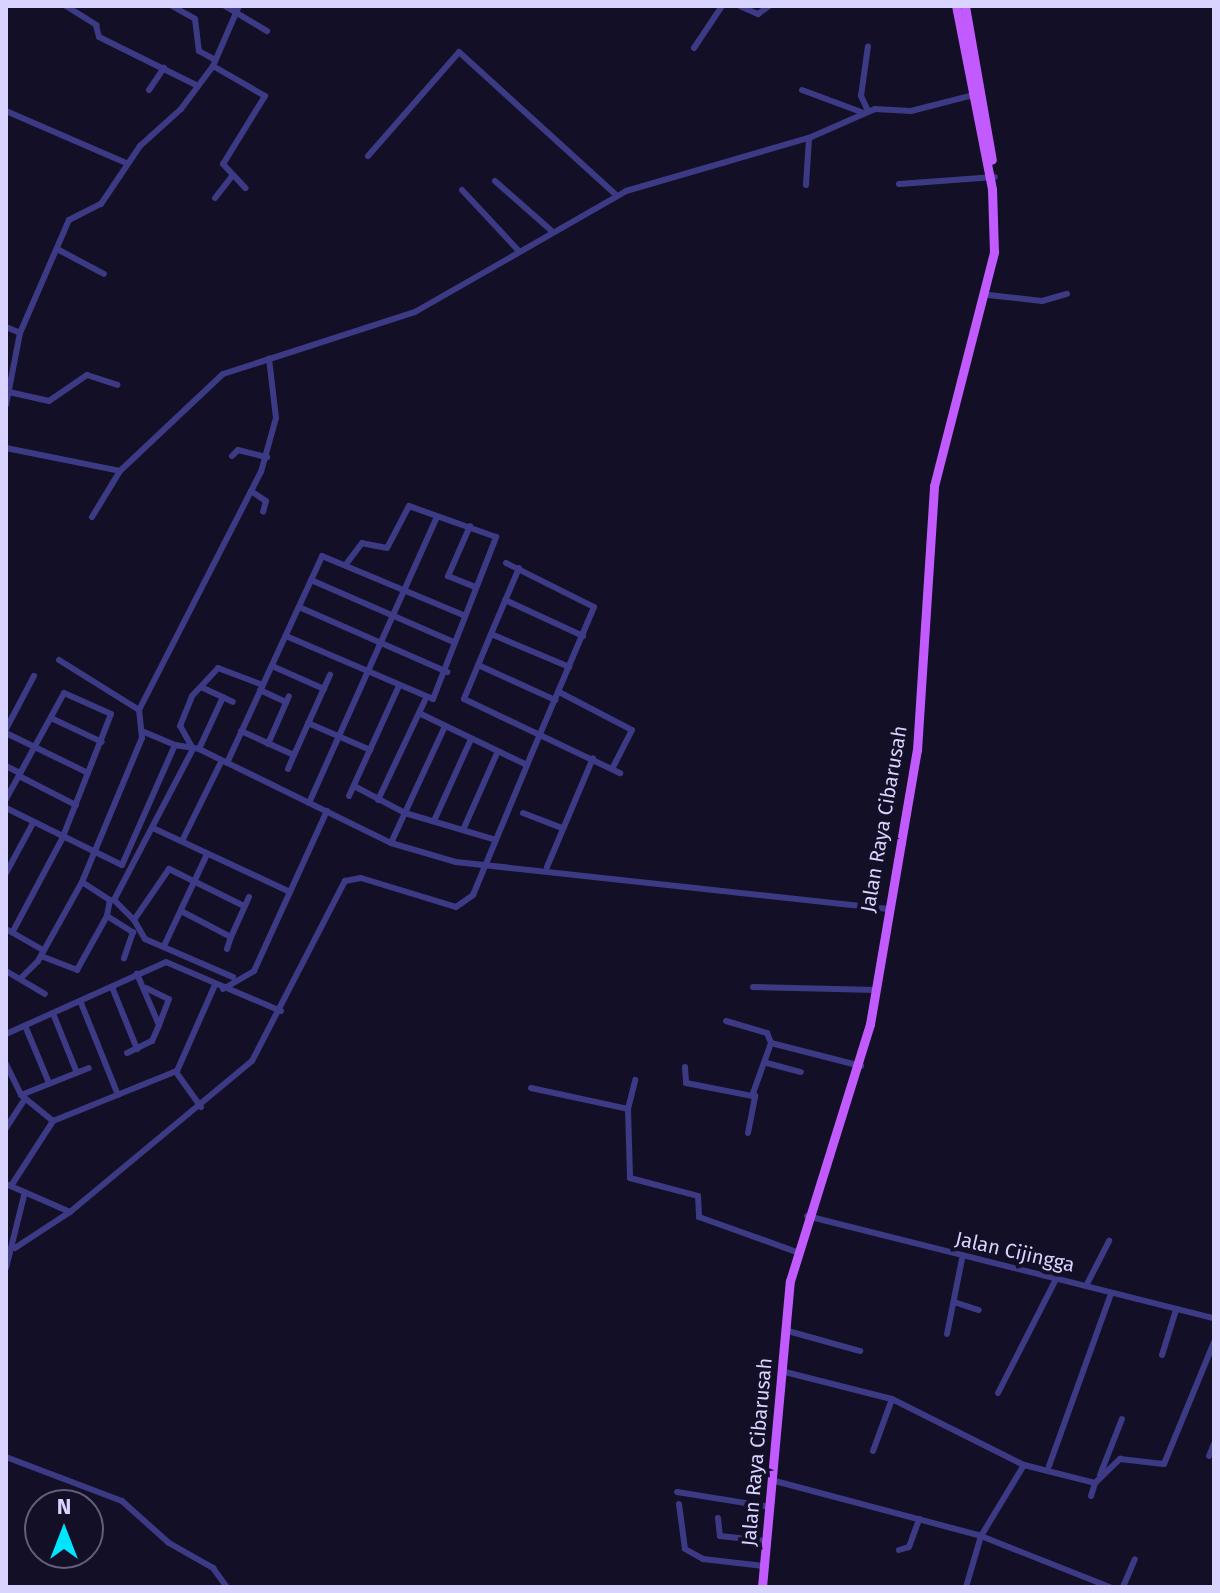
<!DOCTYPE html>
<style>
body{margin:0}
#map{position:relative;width:1220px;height:1593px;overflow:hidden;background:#130f26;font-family:"Fira Sans",sans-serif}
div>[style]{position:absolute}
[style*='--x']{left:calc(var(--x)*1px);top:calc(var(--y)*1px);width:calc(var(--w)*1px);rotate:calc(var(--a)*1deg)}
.minor>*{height:6px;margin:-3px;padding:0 3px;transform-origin:3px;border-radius:3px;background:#3d3a85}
.primary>*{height:9px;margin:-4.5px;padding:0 4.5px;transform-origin:4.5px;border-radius:4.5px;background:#c25bff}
span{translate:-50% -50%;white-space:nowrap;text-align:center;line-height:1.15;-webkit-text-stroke:8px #130f26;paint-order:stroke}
.street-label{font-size:20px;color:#d9d4ff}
.frame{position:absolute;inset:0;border:8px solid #d9d4ff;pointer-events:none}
.north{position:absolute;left:24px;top:1489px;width:80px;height:80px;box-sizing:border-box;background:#130f26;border:2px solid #625e7d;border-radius:50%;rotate:0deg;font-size:22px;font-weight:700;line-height:32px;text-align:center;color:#d9d4ff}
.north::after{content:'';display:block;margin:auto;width:28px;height:36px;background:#00e5ff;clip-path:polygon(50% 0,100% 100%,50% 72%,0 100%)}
</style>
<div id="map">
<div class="minor">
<i style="--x:66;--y:6;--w:36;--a:32"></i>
<i style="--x:96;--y:25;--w:12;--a:76"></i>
<i style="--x:99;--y:37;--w:110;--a:26.3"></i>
<i style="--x:172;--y:6;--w:26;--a:29"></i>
<i style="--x:195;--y:19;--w:32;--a:83"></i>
<i style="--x:199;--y:51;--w:18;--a:29"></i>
<i style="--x:225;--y:6;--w:49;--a:30.8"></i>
<i style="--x:740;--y:6;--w:20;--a:24"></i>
<i style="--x:758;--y:14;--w:14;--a:-36"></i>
<i style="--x:694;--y:48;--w:50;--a:-56.3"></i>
<i style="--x:213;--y:66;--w:60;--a:30"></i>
<i style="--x:265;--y:96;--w:80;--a:121.7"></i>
<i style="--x:223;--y:164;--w:33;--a:47"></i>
<i style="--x:149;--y:90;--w:27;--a:-56"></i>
<i style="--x:802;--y:90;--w:66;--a:20.4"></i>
<i style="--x:6;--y:111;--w:131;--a:23.4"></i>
<i style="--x:868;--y:111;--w:17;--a:-115"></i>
<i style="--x:861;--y:96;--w:50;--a:-82"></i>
<i style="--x:368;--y:156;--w:138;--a:-48.8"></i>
<i style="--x:459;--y:52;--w:214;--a:42.3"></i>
<i style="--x:495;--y:181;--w:76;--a:41.3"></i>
<i style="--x:899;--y:184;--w:96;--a:-4.2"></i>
<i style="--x:806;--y:185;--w:47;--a:-86.3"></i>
<i style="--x:462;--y:190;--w:82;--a:47"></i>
<i style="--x:215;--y:198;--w:29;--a:-52"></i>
<i style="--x:57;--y:249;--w:53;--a:28"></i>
<i style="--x:988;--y:295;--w:54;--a:6.3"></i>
<i style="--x:1042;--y:301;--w:26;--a:-16"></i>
<i style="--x:6;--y:327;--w:15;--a:23"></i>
<i style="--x:9;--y:392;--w:41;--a:12.7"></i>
<i style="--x:49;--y:401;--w:46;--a:-34.4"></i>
<i style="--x:87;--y:375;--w:32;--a:18"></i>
<i style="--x:6;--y:405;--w:73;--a:-79"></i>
<i style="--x:20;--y:333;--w:123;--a:-66.6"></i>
<i style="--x:69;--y:220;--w:36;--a:-27"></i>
<i style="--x:101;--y:204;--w:70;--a:-56.1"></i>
<i style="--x:140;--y:146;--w:55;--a:-42.1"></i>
<i style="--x:181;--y:109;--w:54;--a:-53.3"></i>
<i style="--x:213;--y:66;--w:65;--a:-66.6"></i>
<i style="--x:6;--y:448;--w:116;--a:11.4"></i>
<i style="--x:120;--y:471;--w:141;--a:-43.3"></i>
<i style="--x:223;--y:374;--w:202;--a:-17.9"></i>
<i style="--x:415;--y:312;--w:243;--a:-29.8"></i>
<i style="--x:626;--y:191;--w:191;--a:-16.2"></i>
<i style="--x:809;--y:138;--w:72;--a:-23.7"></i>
<i style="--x:875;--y:109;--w:36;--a:3"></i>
<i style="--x:911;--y:111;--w:68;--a:-14.4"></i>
<i style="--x:232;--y:456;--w:8;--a:-45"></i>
<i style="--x:238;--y:450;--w:30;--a:14"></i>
<i style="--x:251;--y:491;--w:18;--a:34"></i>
<i style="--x:266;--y:501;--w:11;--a:105"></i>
<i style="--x:92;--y:517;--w:54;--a:-58.7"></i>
<i style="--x:470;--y:526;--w:55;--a:113.7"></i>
<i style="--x:448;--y:576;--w:29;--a:22"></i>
<i style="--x:506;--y:563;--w:98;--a:26.6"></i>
<i style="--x:594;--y:607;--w:172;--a:113"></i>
<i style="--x:519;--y:568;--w:72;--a:113"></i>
<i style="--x:491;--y:634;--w:85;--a:22.9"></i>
<i style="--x:311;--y:580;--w:153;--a:23.5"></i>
<i style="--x:505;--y:600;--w:86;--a:24.8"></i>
<i style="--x:299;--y:607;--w:162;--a:23.7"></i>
<i style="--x:491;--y:634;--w:70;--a:112.6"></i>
<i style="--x:464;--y:699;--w:173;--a:25.4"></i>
<i style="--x:286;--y:636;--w:160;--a:23.2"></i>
<i style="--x:433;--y:699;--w:174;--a:-68.7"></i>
<i style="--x:496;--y:537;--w:92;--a:-160.4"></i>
<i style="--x:409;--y:506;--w:47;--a:117.6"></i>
<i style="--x:387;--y:548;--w:25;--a:-169"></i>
<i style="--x:362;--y:543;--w:25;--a:127"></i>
<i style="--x:59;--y:660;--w:94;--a:32"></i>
<i style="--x:478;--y:665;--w:85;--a:24.4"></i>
<i style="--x:272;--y:666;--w:57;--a:23.9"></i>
<i style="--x:201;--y:687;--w:35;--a:25"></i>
<i style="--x:260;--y:690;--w:29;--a:25"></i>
<i style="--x:559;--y:692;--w:82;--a:27.5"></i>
<i style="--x:632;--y:730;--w:44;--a:117.1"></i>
<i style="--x:51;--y:718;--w:56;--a:25.2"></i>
<i style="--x:308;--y:723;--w:68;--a:23.5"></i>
<i style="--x:6;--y:729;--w:60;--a:-62.2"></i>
<i style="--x:241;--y:731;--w:58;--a:24.4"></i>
<i style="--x:294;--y:755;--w:88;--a:-65.8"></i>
<i style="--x:6;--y:733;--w:91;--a:26"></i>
<i style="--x:268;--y:744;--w:52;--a:-66.4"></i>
<i style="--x:175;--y:745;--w:24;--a:9"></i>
<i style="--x:199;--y:749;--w:214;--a:26.1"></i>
<i style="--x:391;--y:843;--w:68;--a:16.3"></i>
<i style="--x:456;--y:862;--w:435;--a:6.2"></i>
<i style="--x:199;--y:749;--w:57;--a:-65.2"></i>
<i style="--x:227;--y:763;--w:228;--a:-65.3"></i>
<i style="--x:322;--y:556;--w:153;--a:22.7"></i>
<i style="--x:6;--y:766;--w:16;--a:27"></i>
<i style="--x:288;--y:769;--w:15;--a:-67"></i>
<i style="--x:19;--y:776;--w:64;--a:27"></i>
<i style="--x:354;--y:786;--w:58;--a:27.9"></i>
<i style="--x:405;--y:813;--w:92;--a:16.5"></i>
<i style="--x:349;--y:796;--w:121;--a:-65.6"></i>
<i style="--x:6;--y:799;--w:121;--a:-61.3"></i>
<i style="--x:64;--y:693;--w:51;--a:24.1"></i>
<i style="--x:111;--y:714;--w:134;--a:111.4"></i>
<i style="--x:62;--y:839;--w:106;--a:118"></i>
<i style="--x:378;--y:800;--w:110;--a:-64.8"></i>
<i style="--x:309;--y:803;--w:313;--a:-65.9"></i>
<i style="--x:6;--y:808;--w:129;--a:26.2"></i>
<i style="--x:122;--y:865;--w:131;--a:-66.2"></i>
<i style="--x:175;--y:745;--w:36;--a:-157"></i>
<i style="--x:523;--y:813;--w:40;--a:21"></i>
<i style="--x:434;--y:821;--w:90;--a:-65.7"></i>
<i style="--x:155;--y:829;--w:149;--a:25"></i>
<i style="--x:463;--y:830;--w:86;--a:-66.1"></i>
<i style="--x:182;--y:841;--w:90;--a:-63.7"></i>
<i style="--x:391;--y:843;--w:129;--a:-65.2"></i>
<i style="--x:547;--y:867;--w:118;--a:-67.1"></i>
<i style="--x:6;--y:873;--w:57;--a:-61.6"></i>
<i style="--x:82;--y:882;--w:33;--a:33"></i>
<i style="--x:110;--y:900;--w:16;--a:101"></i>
<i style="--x:107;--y:916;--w:31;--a:32"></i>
<i style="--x:133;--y:932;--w:28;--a:109"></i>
<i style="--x:244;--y:906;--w:84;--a:-153.7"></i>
<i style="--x:169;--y:869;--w:62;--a:124.5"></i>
<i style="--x:134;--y:920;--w:28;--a:-135"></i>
<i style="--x:114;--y:900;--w:170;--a:-62.4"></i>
<i style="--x:193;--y:749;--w:26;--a:-119"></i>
<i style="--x:180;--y:726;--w:32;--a:-68"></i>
<i style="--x:192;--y:696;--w:38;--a:-47"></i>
<i style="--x:218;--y:668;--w:48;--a:20.7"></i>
<i style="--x:181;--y:911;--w:56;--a:27.5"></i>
<i style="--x:231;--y:937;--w:44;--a:-65.8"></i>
<i style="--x:134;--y:920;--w:22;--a:60"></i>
<i style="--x:145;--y:939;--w:96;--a:23.4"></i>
<i style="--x:6;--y:929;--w:43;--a:29.6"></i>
<i style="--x:164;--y:946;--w:102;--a:-64.9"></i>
<i style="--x:227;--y:949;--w:13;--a:-72"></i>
<i style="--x:41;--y:956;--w:39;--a:21"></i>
<i style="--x:77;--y:970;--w:62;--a:-60.9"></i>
<i style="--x:6;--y:971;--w:45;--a:30.5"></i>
<i style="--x:20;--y:979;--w:25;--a:-45"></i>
<i style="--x:38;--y:961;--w:90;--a:-60.9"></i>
<i style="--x:82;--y:882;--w:156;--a:-67.4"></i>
<i style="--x:142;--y:738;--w:28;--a:-96"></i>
<i style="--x:139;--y:710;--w:267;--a:-62.9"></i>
<i style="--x:261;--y:472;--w:56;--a:-74.5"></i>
<i style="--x:276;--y:418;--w:60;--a:-96.7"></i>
<i style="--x:112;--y:987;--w:67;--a:68"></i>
<i style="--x:753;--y:987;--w:123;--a:1.4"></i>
<i style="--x:146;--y:988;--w:25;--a:26"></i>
<i style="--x:169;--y:999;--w:28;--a:111"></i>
<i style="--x:223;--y:989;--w:36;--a:-30"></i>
<i style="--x:254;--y:971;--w:176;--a:-65.5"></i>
<i style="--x:81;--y:1003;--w:99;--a:68.1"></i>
<i style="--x:54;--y:1016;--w:61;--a:68"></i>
<i style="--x:726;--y:1021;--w:43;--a:16.3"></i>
<i style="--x:767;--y:1033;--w:11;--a:68"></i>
<i style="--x:26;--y:1028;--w:60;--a:67.3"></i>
<i style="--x:6;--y:1034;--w:175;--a:-24.2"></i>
<i style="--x:166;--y:962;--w:125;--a:23.1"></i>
<i style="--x:127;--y:1053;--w:28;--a:-26"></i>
<i style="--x:152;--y:1041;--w:17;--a:-66"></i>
<i style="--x:159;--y:1025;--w:56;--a:-113.3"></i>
<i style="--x:767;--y:1063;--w:35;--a:15"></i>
<i style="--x:6;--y:1064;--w:34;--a:64"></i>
<i style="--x:21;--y:1095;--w:41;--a:39.1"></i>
<i style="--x:685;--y:1067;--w:16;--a:86"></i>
<i style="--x:686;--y:1083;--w:67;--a:11.1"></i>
<i style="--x:752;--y:1096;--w:56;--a:-70.3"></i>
<i style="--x:771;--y:1043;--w:93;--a:14.3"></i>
<i style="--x:176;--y:1072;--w:43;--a:54.5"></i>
<i style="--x:531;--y:1088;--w:99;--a:12.2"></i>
<i style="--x:628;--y:1109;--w:69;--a:88.3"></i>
<i style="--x:630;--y:1178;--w:70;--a:14.8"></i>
<i style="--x:698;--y:1196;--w:21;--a:87"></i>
<i style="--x:699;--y:1217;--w:104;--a:19.7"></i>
<i style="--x:21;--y:1095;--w:73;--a:-21.7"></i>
<i style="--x:628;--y:1109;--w:30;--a:-76"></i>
<i style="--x:6;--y:1128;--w:35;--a:-57"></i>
<i style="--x:748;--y:1133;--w:38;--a:-79"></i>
<i style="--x:6;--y:1184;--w:70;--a:23.6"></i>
<i style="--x:11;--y:1186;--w:77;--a:-57.1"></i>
<i style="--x:53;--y:1121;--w:134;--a:-22"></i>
<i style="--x:177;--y:1071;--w:94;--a:-66.2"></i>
<i style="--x:807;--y:1216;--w:420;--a:14.1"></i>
<i style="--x:15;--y:1248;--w:66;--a:-33.2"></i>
<i style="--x:70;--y:1212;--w:236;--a:-39.7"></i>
<i style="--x:252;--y:1061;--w:203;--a:-62.7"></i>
<i style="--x:345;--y:881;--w:16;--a:-11"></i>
<i style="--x:361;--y:878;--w:99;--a:17"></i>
<i style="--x:456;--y:907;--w:21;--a:-35"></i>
<i style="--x:473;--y:895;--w:141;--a:-67.4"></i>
<i style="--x:527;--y:765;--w:120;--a:-154.3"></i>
<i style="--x:6;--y:1268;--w:78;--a:-76"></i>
<i style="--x:1086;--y:1286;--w:51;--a:-62.9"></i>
<i style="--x:954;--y:1302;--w:26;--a:18"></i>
<i style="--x:788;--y:1331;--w:75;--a:15.5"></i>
<i style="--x:947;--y:1334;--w:76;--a:-78.7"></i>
<i style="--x:1162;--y:1355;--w:47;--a:-72.7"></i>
<i style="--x:785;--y:1372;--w:110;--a:14.2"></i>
<i style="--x:892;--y:1399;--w:148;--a:26.6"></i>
<i style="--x:998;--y:1393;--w:130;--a:-63"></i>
<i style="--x:873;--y:1451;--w:55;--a:-69.9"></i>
<i style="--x:1209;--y:1456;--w:13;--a:-67"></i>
<i style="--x:6;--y:1457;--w:124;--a:20.8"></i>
<i style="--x:122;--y:1501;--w:63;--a:41.8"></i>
<i style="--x:169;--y:1543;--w:51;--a:29.6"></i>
<i style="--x:213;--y:1568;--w:24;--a:54"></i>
<i style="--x:1049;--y:1466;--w:183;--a:-70.2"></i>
<i style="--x:1100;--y:1475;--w:60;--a:-68.6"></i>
<i style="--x:775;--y:1481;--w:213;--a:14.9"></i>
<i style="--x:981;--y:1536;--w:139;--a:21.6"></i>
<i style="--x:677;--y:1492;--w:95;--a:9.1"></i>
<i style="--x:1091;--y:1496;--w:14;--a:-73"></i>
<i style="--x:679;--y:1504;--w:45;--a:82.4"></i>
<i style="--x:685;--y:1549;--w:21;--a:29"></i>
<i style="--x:703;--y:1559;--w:61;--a:6.5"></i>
<i style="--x:718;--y:1518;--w:18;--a:84"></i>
<i style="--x:720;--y:1536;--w:47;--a:6.1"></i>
<i style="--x:899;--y:1550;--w:10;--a:-17"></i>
<i style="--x:909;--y:1547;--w:30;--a:-70"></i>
<i style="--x:966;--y:1587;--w:53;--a:-73.6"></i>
<i style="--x:981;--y:1536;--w:83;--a:-58.8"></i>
<i style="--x:1024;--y:1465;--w:73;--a:14.2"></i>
<i style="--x:1095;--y:1483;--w:35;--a:-44"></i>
<i style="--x:1120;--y:1459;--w:44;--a:6.5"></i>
<i style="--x:1164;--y:1464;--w:132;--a:-67.7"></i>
<i style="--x:1123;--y:1587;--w:30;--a:-67"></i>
</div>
<div class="primary">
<i style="--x:965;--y:6;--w:156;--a:80.1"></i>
<i style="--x:762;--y:1587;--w:307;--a:-84.8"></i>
<i style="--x:790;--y:1281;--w:269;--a:-72.7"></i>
<i style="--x:870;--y:1024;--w:278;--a:-80.3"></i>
<i style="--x:917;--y:750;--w:265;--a:-86.3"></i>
<i style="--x:934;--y:486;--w:242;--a:-75.6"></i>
<i style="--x:994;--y:252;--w:63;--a:-91.8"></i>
<i style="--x:992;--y:189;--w:187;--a:-101.1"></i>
</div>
<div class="street-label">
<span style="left:884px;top:819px;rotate:-80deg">Jalan Raya Cibarusah</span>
<span style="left:1015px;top:1252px;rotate:13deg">Jalan Cijingga</span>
<span style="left:757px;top:1452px;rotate:-85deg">Jalan Raya Cibarusah</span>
</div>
<div class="frame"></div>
<div class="north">N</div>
</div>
